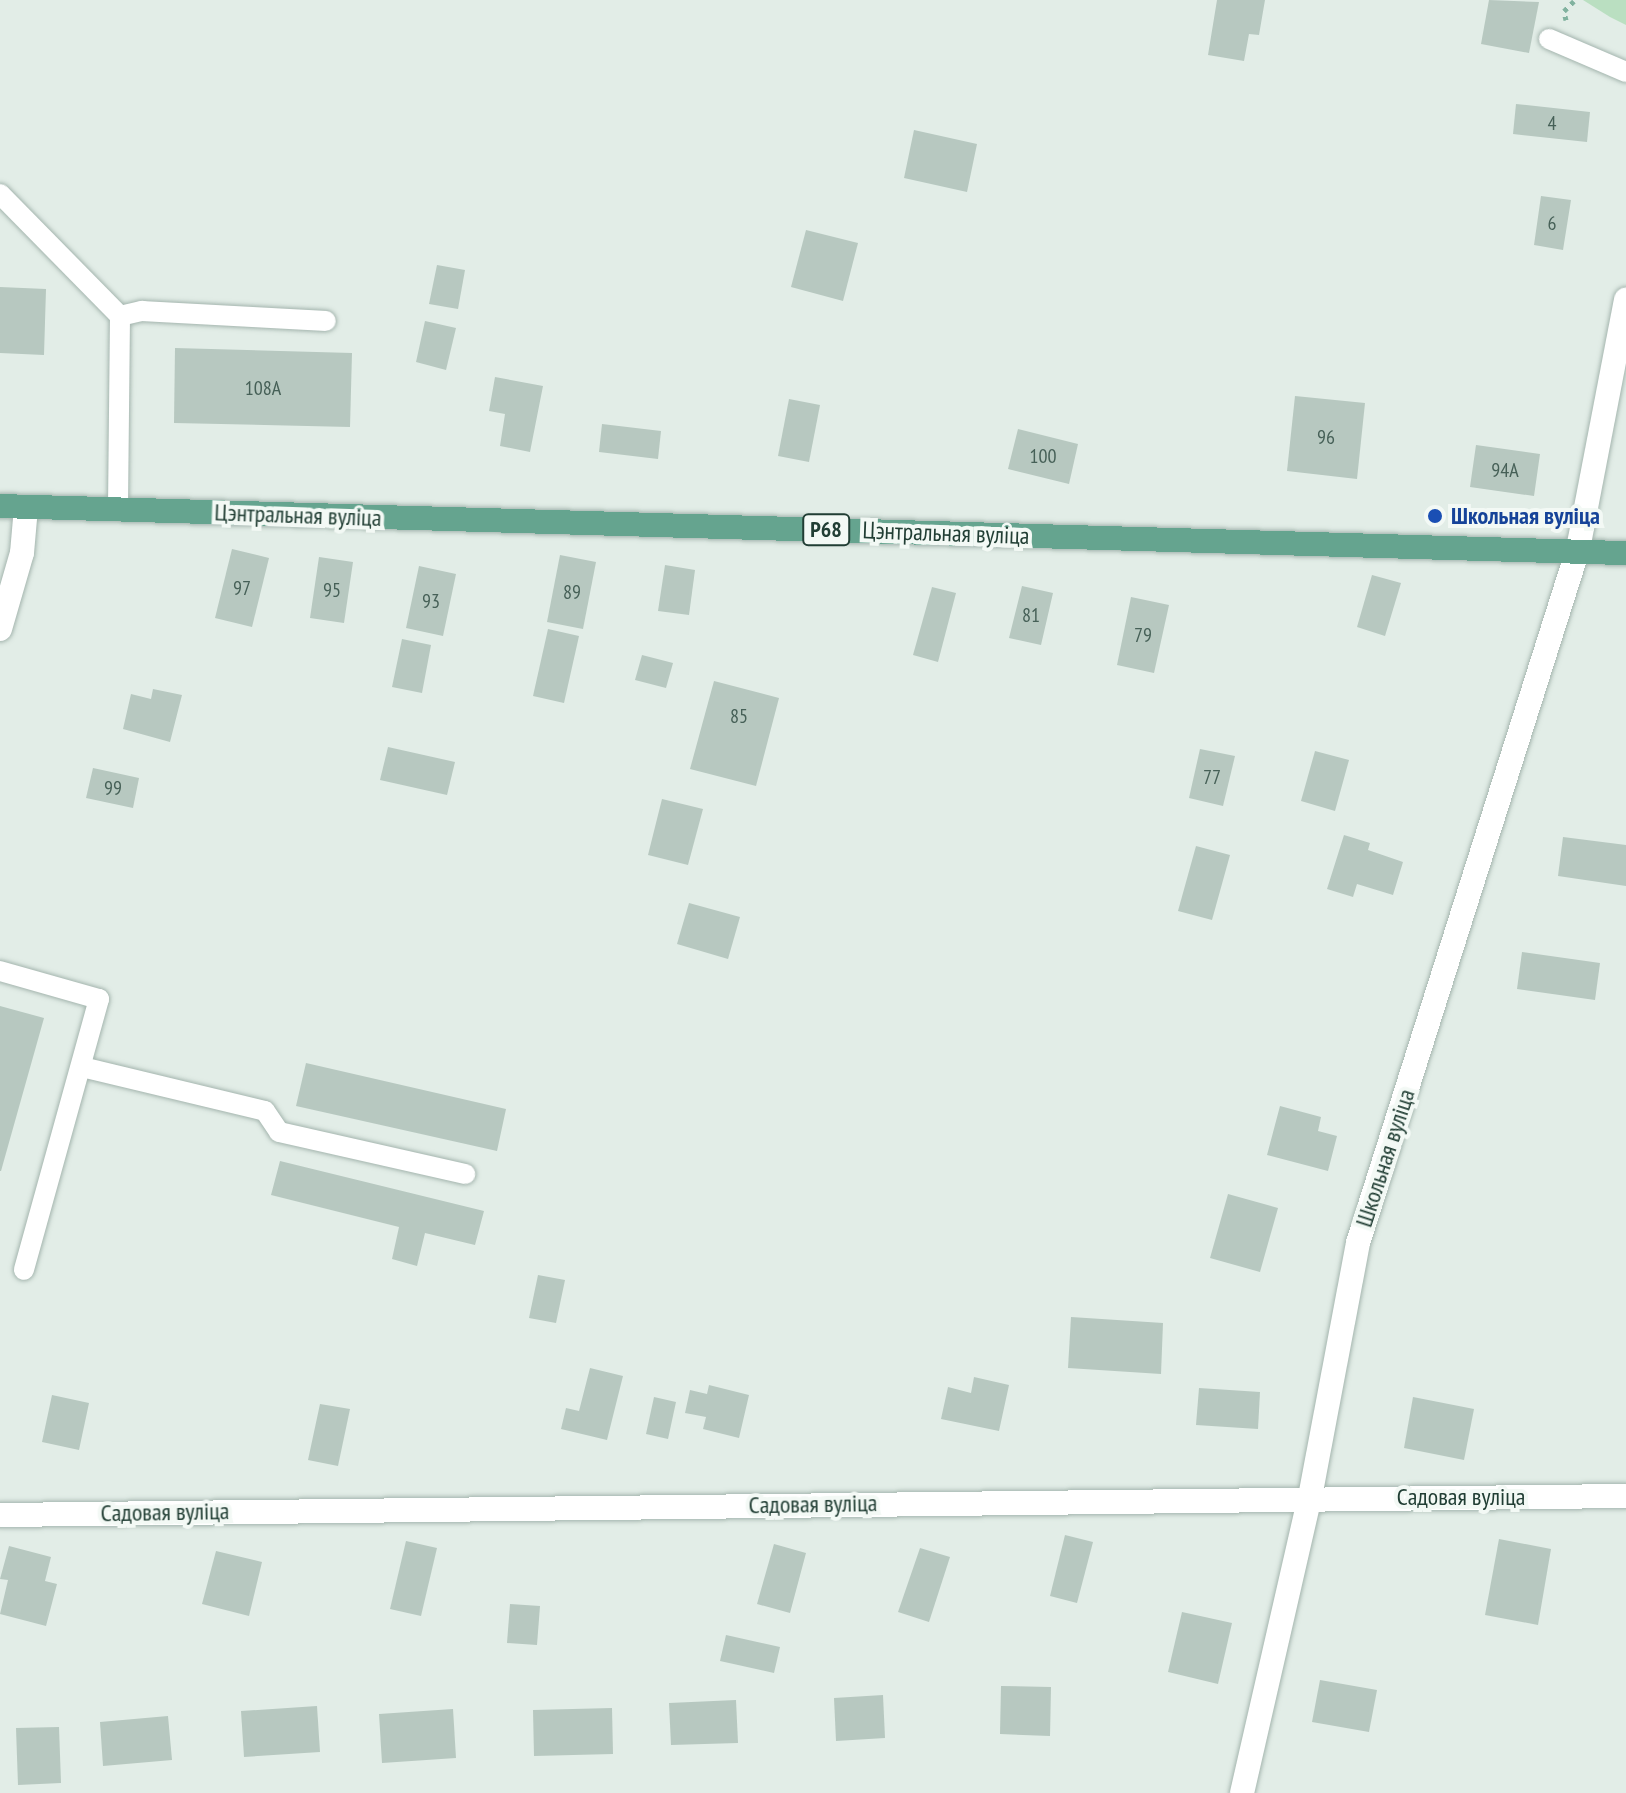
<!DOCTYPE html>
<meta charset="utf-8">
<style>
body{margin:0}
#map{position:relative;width:1626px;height:1793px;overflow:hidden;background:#e2ede7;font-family:"PT Sans Narrow",sans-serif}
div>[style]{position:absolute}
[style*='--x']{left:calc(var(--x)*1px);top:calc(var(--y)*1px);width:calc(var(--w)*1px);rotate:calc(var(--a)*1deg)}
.green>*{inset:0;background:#badfc1}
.building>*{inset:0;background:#b7c8c0}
.path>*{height:5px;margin-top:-2.5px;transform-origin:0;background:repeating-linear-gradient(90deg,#81b29f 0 4px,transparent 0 10px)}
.roads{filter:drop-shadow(0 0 2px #a4b5ae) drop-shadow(0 0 2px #a4b5ae)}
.lane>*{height:20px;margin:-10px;padding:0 10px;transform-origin:10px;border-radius:10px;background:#fff}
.street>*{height:24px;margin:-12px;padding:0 12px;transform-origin:12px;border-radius:12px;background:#fff}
.secondary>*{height:24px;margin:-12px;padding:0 12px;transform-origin:12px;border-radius:12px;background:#fff}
.primary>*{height:24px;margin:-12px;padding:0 12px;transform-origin:12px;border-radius:12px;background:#65a48f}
.dots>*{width:22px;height:22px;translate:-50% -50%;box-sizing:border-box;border:4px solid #f3f9f5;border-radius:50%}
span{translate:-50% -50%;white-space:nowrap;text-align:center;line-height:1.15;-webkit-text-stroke:8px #f3f9f5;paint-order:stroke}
.number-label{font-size:20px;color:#466057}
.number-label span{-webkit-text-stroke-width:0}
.shield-label span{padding:2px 6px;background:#f3f9f5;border:2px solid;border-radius:6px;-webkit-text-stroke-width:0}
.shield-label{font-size:22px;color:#213e34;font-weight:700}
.street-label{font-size:24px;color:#213e34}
.transit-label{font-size:24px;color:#164399;font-weight:700}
.left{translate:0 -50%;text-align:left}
</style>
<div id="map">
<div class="green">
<i style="clip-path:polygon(1583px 0,1626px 0,1626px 25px,1610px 17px)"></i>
</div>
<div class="building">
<i style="clip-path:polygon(1217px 0,1265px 0,1259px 35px,1249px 34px,1244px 61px,1208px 55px)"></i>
<i style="clip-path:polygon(1489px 0,1539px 2px,1529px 53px,1481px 44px)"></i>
<i style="clip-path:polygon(1516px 104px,1590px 112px,1587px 142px,1513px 134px)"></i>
<i style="clip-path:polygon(914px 130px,977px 144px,967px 192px,904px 178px)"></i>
<i style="clip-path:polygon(1541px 196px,1571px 200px,1563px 250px,1534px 245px)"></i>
<i style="clip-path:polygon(806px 230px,858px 243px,843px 301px,791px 287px)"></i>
<i style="clip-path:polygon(437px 265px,465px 270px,458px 309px,429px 304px)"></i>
<i style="clip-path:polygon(0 287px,46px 289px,44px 355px,0 353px)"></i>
<i style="clip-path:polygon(425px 321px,456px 328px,446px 370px,416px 362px)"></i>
<i style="clip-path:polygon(175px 348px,352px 353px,350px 427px,174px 423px)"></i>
<i style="clip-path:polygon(495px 377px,543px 386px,530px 452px,500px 446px,505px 414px,489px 411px)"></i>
<i style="clip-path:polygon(1295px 396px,1365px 403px,1357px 479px,1287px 471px)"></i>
<i style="clip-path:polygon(789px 399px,820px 405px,809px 462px,778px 456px)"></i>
<i style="clip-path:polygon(602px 424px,661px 431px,658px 459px,599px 452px)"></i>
<i style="clip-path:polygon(1018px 429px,1078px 444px,1069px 484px,1008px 469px)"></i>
<i style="clip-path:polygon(1476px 445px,1540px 454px,1534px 496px,1470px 487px)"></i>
<i style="clip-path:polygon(232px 549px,269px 558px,252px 627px,215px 618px)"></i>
<i style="clip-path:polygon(560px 555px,596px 562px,583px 629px,547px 622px)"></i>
<i style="clip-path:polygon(319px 557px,353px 562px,344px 623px,310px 618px)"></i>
<i style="clip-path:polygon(665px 565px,695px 570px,689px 615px,658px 611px)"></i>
<i style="clip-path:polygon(419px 566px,456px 574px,443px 636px,406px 628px)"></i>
<i style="clip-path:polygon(1372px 575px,1401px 583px,1385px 636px,1357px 627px)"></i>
<i style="clip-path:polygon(1022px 586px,1053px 593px,1041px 645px,1009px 638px)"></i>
<i style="clip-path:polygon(932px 587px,956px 593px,938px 662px,913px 655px)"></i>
<i style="clip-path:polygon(1131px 597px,1169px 605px,1154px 673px,1117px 665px)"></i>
<i style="clip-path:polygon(548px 629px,579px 636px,564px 703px,533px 696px)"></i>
<i style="clip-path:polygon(402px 639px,431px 645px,422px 693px,392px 687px)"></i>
<i style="clip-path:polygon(642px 655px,673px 663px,666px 688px,635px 680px)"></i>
<i style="clip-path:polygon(714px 681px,779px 698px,756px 786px,690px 769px)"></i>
<i style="clip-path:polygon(153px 689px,182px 695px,170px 742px,123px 729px,131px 694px,151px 699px)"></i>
<i style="clip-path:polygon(388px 747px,455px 762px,447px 795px,380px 780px)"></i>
<i style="clip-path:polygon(1200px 749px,1235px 756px,1223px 806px,1189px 798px)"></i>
<i style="clip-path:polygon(1315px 751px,1349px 760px,1335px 811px,1301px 801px)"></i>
<i style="clip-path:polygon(93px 768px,139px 778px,133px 808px,86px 798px)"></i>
<i style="clip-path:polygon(662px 799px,703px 809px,688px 865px,648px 855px)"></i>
<i style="clip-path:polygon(1344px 835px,1370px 843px,1368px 850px,1403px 862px,1393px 895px,1357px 884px,1353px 897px,1327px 889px)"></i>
<i style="clip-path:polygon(1563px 837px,1626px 845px,1626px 886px,1558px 876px)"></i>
<i style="clip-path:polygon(1196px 846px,1230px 855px,1212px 920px,1178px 911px)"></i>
<i style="clip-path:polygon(689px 903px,740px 917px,728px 959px,677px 944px)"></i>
<i style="clip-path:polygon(1522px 952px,1600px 963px,1595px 1000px,1517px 989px)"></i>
<i style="clip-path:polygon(0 1006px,44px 1018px,1px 1171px,0 1171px)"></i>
<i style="clip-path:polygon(306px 1063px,506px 1109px,497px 1151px,296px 1106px)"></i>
<i style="clip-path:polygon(1280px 1106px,1321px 1117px,1318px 1131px,1337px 1136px,1328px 1171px,1267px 1155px)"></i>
<i style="clip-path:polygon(280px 1161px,484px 1211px,475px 1245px,425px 1233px,417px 1266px,392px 1259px,399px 1227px,271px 1195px)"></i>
<i style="clip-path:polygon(1228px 1194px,1278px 1208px,1260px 1272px,1210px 1258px)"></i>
<i style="clip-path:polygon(538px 1275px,565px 1280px,556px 1323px,529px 1318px)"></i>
<i style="clip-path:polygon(1071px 1317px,1163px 1323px,1161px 1374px,1068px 1368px)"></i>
<i style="clip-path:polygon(590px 1368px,623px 1376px,607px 1440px,561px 1429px,566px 1408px,579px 1411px)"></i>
<i style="clip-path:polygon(974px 1377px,1009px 1385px,999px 1431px,941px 1419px,948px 1387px,971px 1393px)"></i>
<i style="clip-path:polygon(709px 1385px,749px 1395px,739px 1438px,703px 1429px,706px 1417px,685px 1413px,690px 1390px,707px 1394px)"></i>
<i style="clip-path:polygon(1199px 1388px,1260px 1392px,1258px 1429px,1196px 1425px)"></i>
<i style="clip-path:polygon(52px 1395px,89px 1403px,79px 1450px,42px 1442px)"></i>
<i style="clip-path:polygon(654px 1397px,676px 1402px,668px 1439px,646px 1434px)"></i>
<i style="clip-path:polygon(1413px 1397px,1474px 1409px,1464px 1460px,1404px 1448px)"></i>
<i style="clip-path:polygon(320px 1404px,350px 1409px,338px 1466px,308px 1460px)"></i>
<i style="clip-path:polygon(1065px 1535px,1093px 1542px,1077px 1603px,1050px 1596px)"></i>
<i style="clip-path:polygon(1499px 1539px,1551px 1549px,1538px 1625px,1485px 1615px)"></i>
<i style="clip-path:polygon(406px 1541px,437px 1548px,421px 1616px,390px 1609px)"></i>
<i style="clip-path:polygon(774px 1544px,806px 1553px,790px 1613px,757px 1604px)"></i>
<i style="clip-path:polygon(9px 1546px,51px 1557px,45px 1581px,57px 1584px,46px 1626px,0 1614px,8px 1580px,0 1579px)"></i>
<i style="clip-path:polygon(920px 1548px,950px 1557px,929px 1622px,898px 1612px)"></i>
<i style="clip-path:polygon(216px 1551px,262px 1562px,249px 1616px,202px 1604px)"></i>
<i style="clip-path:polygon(510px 1604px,540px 1606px,537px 1645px,507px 1643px)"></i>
<i style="clip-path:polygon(1182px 1612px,1232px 1623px,1218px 1684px,1168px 1672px)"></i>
<i style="clip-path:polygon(726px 1635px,780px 1647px,774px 1673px,720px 1661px)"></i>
<i style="clip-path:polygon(1320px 1680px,1377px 1690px,1369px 1732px,1312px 1722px)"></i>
<i style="clip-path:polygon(1001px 1686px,1051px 1687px,1050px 1736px,1000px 1734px)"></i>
<i style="clip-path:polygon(883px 1695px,885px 1738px,836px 1741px,834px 1698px)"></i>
<i style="clip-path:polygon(736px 1700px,738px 1743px,671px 1745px,669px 1703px)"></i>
<i style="clip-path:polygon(317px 1706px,320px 1752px,244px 1757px,241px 1711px)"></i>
<i style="clip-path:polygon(612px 1708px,613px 1754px,534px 1756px,533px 1710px)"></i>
<i style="clip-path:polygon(453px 1709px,456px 1758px,382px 1763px,379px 1714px)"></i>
<i style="clip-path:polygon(168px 1716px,172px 1760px,103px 1766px,100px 1722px)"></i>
<i style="clip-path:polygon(59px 1727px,61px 1783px,18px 1785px,16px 1728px)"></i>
</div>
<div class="path">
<i style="--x:1566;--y:20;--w:9;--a:-103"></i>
<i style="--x:1564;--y:11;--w:14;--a:-45"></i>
</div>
<div class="roads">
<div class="lane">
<i style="--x:1549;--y:39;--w:84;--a:23.2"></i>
<i style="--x:0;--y:194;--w:171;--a:45.5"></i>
<i style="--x:120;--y:316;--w:195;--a:90.6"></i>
<i style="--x:120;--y:316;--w:23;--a:-13"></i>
<i style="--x:142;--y:311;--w:184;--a:3.1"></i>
<i style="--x:0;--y:971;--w:103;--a:15.8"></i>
<i style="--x:99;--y:999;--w:281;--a:105.5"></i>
<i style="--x:82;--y:1067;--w:188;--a:13.5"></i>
<i style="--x:265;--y:1111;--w:25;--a:56"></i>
<i style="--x:279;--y:1132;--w:191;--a:12.7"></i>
</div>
<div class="street">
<i style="--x:0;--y:1515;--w:1626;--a:-0.67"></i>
<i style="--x:1242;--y:1793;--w:304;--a:-77.1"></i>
<i style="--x:1310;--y:1497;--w:258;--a:-79.3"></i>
<i style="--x:1358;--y:1243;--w:728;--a:-72.41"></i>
</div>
<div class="secondary">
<i style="--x:1578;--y:549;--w:254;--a:-79.1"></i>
<i style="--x:0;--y:629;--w:79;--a:-73.9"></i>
<i style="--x:22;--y:553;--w:46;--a:-85"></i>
</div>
<div class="primary">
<i style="--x:0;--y:506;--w:1627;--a:1.66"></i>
</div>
</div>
<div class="dots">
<i style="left:1435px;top:516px;background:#1a4fb4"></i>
</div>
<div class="number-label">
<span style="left:1552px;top:123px">4</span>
<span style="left:1552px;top:223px">6</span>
<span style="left:263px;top:388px">108А</span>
<span style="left:1326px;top:437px">96</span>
<span style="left:1043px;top:456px">100</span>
<span style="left:1505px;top:470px">94А</span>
<span style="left:242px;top:588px">97</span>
<span style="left:332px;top:590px">95</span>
<span style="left:572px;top:592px">89</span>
<span style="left:431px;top:601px">93</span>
<span style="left:1031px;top:615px">81</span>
<span style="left:1143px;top:635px">79</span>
<span style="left:739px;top:716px">85</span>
<span style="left:1212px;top:777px">77</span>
<span style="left:113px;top:788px">99</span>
</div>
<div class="shield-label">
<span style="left:826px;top:530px">Р68</span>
</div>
<div class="street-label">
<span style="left:298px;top:515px;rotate:2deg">Цэнтральная вуліца</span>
<span style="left:946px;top:533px;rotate:2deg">Цэнтральная вуліца</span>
<span style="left:1385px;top:1158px;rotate:-72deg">Школьная вуліца</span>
<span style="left:1461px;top:1497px">Садовая вуліца</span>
<span style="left:813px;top:1504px;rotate:-1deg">Садовая вуліца</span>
<span style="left:165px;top:1512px;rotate:-1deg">Садовая вуліца</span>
</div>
<div class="transit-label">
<span class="left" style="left:1451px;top:516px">Школьная вуліца</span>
</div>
</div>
